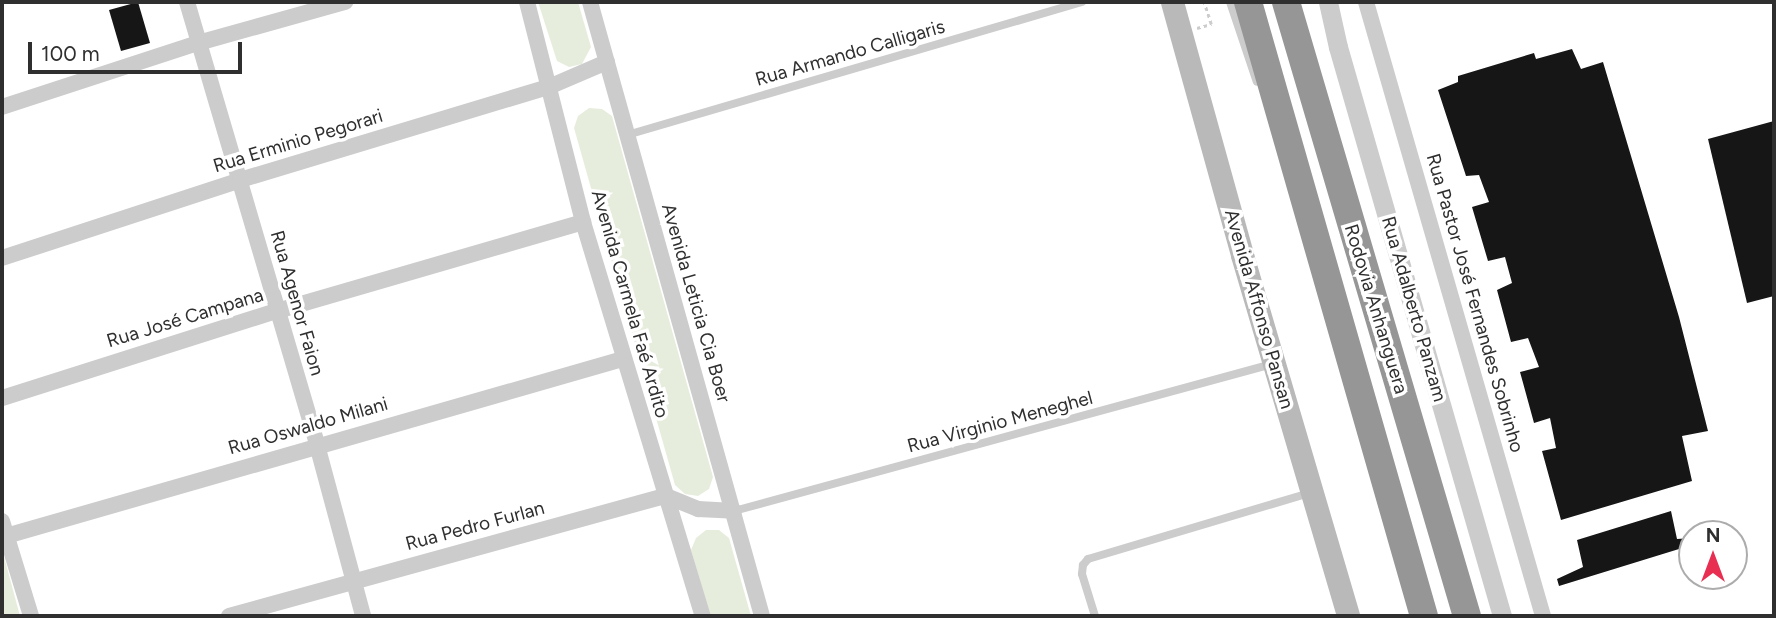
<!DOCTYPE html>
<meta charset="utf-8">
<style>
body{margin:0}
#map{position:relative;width:1776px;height:618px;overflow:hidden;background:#fff;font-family:Figtree,sans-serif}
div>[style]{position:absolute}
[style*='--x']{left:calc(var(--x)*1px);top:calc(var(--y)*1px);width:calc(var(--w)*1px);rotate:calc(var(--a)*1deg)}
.green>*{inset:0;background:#e7eddd}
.building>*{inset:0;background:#161616}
.path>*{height:2.5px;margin-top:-1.25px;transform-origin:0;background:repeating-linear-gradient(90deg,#ccc 0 3.5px,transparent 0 7px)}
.service>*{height:8px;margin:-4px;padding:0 4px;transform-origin:4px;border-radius:4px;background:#ccc}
.minor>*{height:16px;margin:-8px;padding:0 8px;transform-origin:8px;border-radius:8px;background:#ccc}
.tertiary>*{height:19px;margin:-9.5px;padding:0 9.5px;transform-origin:9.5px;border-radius:9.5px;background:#ccc}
.secondary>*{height:23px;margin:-11.5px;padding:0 11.5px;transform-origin:11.5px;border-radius:11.5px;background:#b9b9b9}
.motorway>*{height:28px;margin:-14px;padding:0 14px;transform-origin:14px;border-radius:14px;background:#969696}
span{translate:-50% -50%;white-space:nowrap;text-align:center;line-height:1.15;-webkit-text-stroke:7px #fff;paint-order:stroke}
.street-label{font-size:19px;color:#2f2f2f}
.frame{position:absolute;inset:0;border:4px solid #2f2f2f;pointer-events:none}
.north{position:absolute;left:1678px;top:520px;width:70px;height:70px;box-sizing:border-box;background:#fff;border:2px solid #acacac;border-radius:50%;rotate:0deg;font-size:19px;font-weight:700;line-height:28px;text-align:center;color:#2f2f2f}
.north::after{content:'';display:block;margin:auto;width:24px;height:32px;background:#e92f51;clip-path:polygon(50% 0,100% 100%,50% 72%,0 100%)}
.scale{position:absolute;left:28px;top:42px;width:214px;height:32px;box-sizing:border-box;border:4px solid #2f2f2f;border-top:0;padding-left:9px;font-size:21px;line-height:24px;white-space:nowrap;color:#2f2f2f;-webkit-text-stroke:5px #fff;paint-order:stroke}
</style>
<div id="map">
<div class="green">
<i style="clip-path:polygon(538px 2px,578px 2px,591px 47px,582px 64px,569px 67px,557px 61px)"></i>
<i style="clip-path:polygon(589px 108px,602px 109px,612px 116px,713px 477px,709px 489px,698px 496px,685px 494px,675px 485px,574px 128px,578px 116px)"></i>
<i style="clip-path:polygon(706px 530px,719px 530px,729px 538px,751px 616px,710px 616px,691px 550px,696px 538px)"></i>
<i style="clip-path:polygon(2px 549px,20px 616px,2px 616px)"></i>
</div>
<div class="building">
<i style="clip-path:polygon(138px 2px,150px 43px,121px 51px,109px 10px)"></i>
<i style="clip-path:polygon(1572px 49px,1581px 69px,1603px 62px,1679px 317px,1708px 431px,1682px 436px,1692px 481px,1561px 520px,1542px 451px,1556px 448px,1550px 418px,1534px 423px,1520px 372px,1539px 367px,1528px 338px,1511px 342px,1497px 290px,1512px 283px,1505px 257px,1488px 261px,1472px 207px,1489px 202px,1479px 175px,1466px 176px,1438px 90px,1458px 82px,1458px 76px,1534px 53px,1536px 59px)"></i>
<i style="clip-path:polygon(1774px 121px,1774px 296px,1747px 303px,1708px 139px)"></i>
<i style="clip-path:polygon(1671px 511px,1677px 539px,1692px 538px,1692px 545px,1559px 586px,1557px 579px,1583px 567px,1577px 540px)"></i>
</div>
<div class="path">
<i style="--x:1197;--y:28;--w:15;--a:-16"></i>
<i style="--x:1211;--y:24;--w:23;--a:-108"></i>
</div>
<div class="service">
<i style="--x:1230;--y:2;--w:84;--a:71.4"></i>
<i style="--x:627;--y:135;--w:474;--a:-16.3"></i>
<i style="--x:734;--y:511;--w:558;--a:-15.28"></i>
<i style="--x:1095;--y:616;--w:44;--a:-107.2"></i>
<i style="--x:1082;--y:574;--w:9;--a:-84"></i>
<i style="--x:1083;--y:565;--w:8;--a:-50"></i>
<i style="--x:1088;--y:559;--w:232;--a:-16.6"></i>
</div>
<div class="minor">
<i style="--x:187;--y:2;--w:462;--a:73.6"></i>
<i style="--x:317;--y:445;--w:177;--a:74.9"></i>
<i style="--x:527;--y:2;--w:227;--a:75.7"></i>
<i style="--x:583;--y:222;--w:412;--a:73.1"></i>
<i style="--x:590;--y:2;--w:638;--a:74.35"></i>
<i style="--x:1366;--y:2;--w:639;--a:73.92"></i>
<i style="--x:2;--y:107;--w:206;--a:-18.1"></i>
<i style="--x:198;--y:43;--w:153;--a:-15.6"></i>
<i style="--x:2;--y:258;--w:250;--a:-18.1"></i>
<i style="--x:240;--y:180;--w:325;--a:-16.8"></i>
<i style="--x:551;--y:86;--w:61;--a:-23.2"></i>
<i style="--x:2;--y:398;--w:288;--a:-17.6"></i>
<i style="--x:277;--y:311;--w:319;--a:-16.2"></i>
<i style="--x:2;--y:521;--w:99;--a:73"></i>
<i style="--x:6;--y:536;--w:642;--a:-16.01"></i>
<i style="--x:229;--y:616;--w:453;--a:-15.4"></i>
<i style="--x:666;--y:496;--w:35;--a:22"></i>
<i style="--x:698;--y:509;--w:36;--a:3"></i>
</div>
<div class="tertiary">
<i style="--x:1328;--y:2;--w:46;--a:77.5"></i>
<i style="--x:1338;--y:47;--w:592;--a:73.92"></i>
</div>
<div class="secondary">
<i style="--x:1172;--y:2;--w:263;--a:74.5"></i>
<i style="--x:1242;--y:255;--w:376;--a:73.6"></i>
</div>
<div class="motorway">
<i style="--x:1248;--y:2;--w:639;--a:74.01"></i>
<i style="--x:1286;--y:2;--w:640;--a:73.58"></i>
</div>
<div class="street-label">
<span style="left:850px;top:53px;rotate:-16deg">Rua Armando Calligaris</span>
<span style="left:298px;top:141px;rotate:-17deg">Rua Erminio Pegorari</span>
<span style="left:297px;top:303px;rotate:74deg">Rua Agenor Faion</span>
<span style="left:696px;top:303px;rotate:74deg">Avenida Leticia Cia Boer</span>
<span style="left:1475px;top:303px;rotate:74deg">Rua Pastor José Fernandes Sobrinho</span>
<span style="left:630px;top:304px;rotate:74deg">Avenida Carmela Faé Ardito</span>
<span style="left:1259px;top:309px;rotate:74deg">Avenida Affonso Pansan</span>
<span style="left:1376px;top:309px;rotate:73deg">Rodovia Anhanguera</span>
<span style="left:1414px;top:309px;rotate:74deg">Rua Adalberto Panzam</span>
<span style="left:185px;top:318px;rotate:-17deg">Rua José Campana</span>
<span style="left:1000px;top:422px;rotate:-15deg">Rua Virginio Meneghel</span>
<span style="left:308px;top:426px;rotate:-16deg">Rua Oswaldo Milani</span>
<span style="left:475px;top:526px;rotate:-15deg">Rua Pedro Furlan</span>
</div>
<div class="frame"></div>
<div class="north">N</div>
<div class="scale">100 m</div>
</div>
